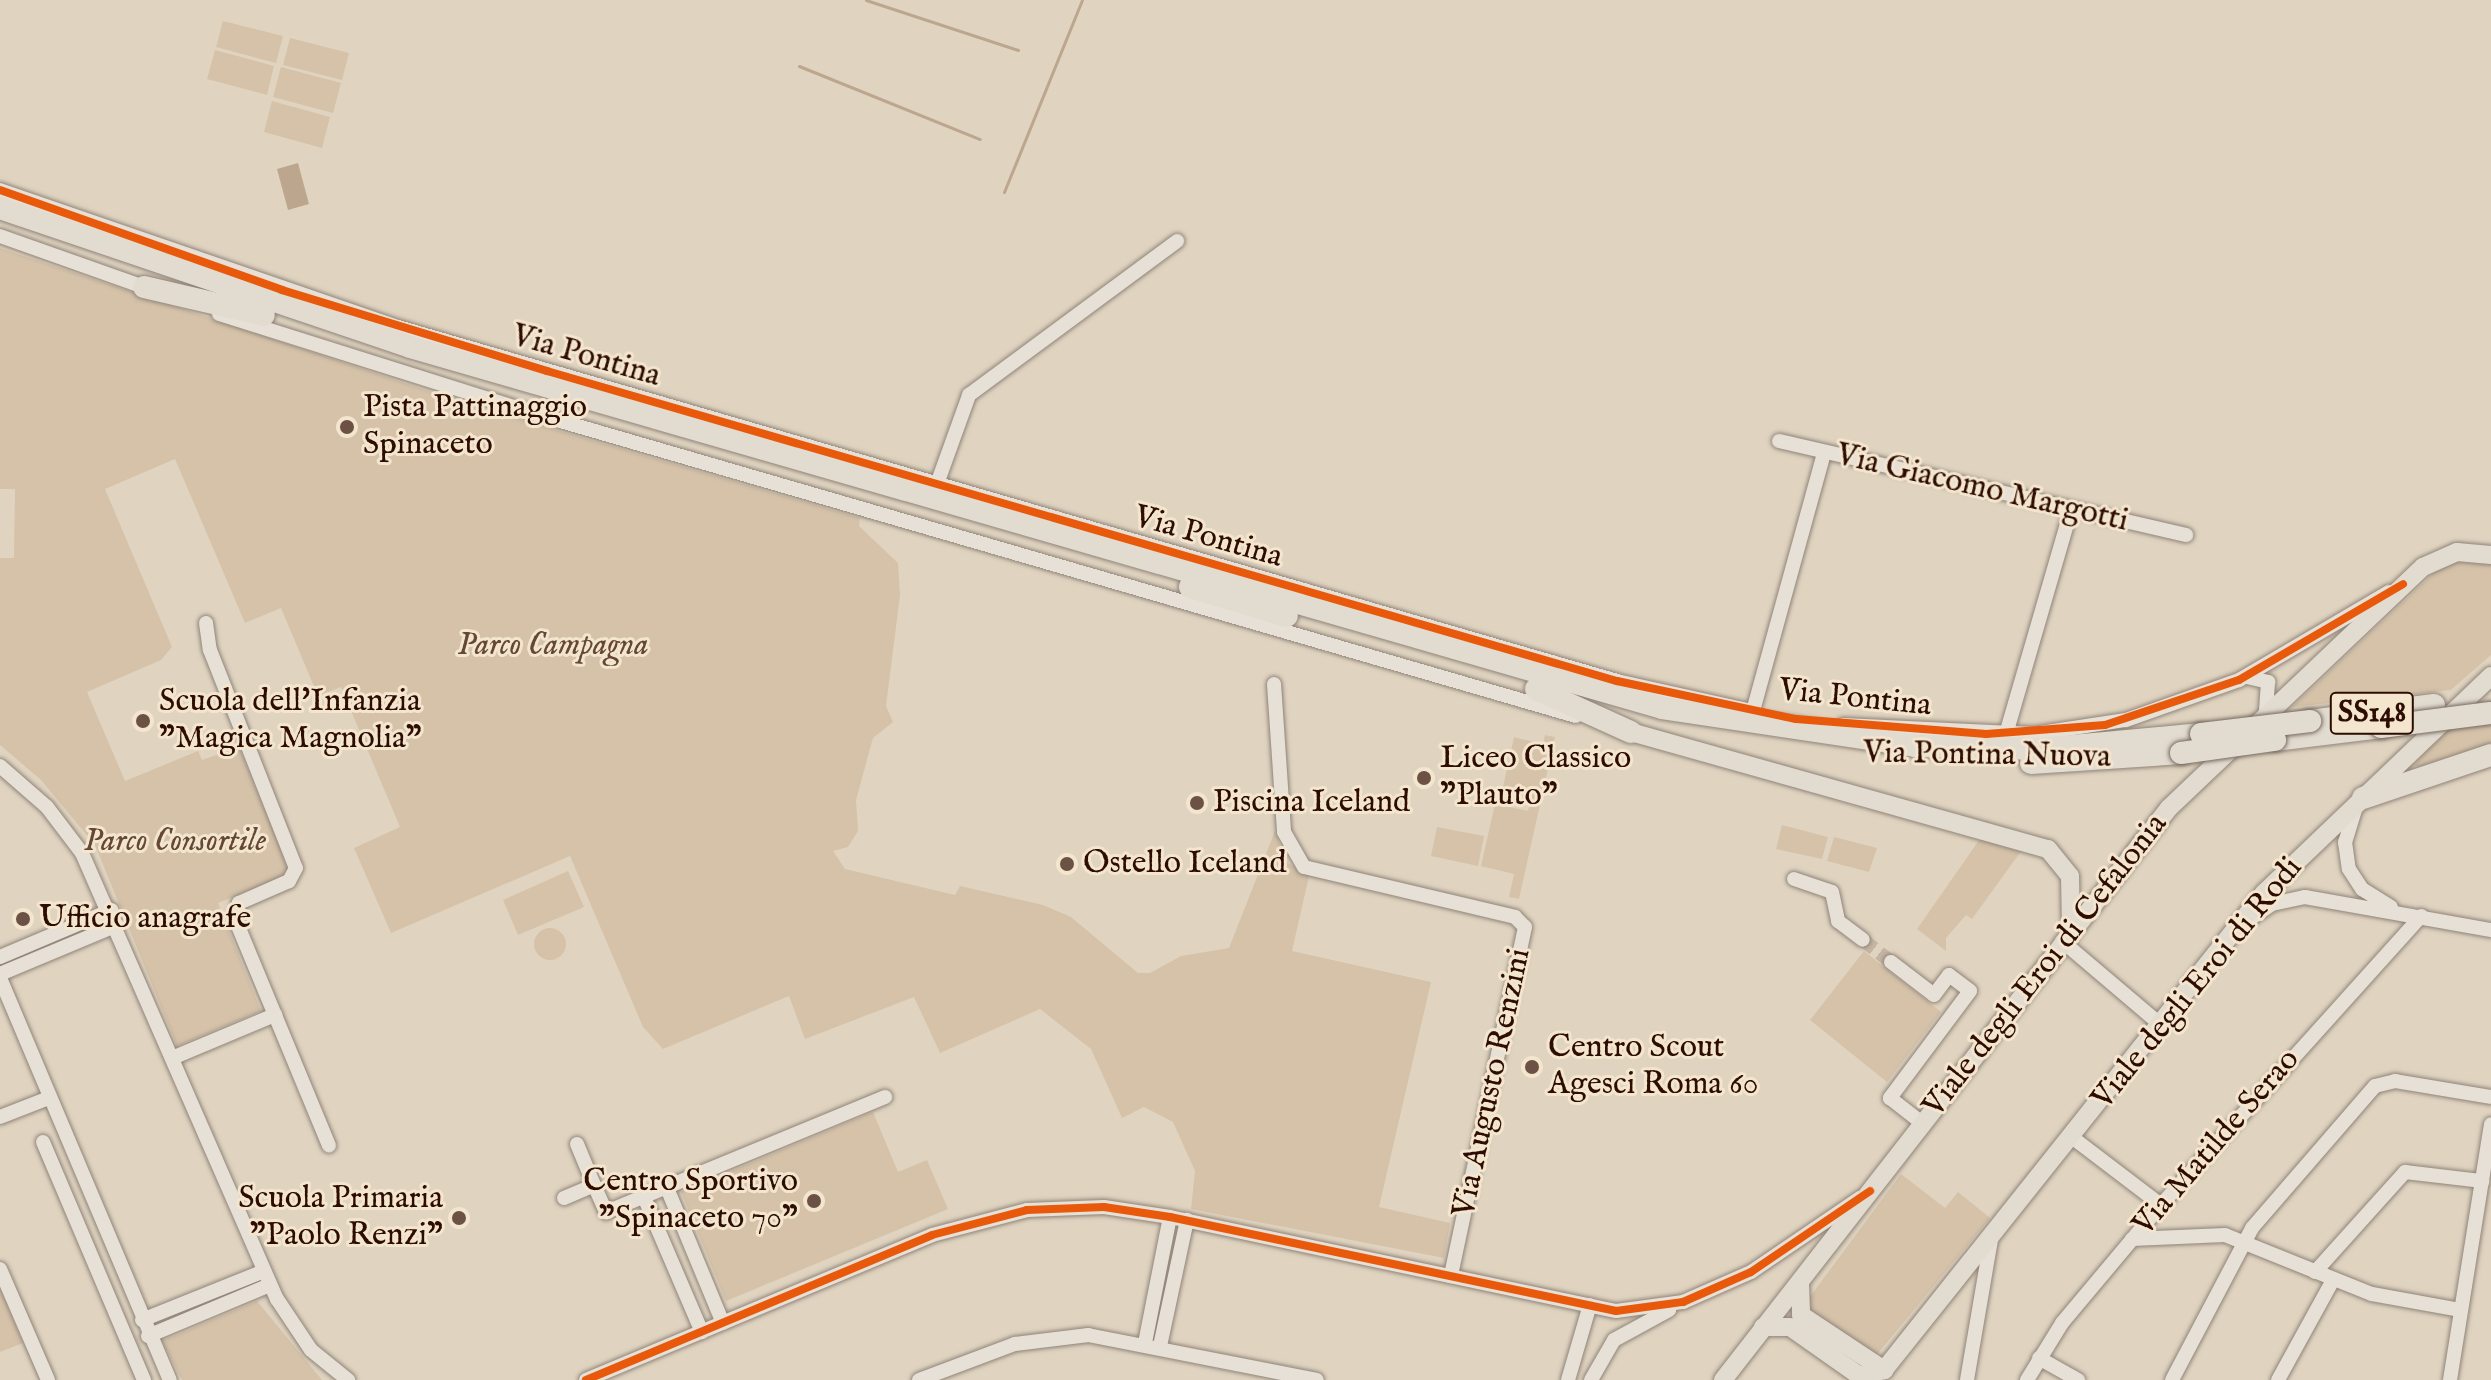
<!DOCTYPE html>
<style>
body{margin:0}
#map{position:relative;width:2491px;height:1380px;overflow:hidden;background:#e0d4c1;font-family:"IM FELL English",serif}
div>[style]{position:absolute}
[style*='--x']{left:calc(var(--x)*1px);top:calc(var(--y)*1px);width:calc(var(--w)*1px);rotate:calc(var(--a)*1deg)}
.green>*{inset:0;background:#d5c2a9}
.round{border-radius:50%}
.water>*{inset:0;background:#bca68d}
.stream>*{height:3px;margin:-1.5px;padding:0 1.5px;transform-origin:1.5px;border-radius:1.5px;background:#bca68d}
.minor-tunnel>*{height:14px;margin-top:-7px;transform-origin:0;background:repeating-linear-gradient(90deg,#c5b6a4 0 14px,transparent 0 21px)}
.roads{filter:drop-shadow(0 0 2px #908478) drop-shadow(0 0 2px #908478)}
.minor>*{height:14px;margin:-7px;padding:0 7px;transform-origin:7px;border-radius:7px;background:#e6e0d6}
.major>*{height:18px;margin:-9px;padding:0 9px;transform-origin:9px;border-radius:9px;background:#e2dbd0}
.highway>*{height:22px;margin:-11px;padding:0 11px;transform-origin:11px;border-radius:11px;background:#e2dbd0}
.bridges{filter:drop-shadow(0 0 2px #766a5f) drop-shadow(0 0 2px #766a5f)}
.highway-bridge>*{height:22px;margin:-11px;padding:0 11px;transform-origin:11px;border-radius:11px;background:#e2dbd0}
.cycleway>*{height:8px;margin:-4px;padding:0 4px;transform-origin:4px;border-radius:4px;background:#e8590c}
.dots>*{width:22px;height:22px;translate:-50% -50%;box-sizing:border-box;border:4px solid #f3e5ce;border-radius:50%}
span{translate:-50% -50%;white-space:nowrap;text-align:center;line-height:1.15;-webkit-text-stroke:6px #f3e5ce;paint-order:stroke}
.shield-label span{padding:2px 6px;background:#f3e5ce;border:2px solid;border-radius:6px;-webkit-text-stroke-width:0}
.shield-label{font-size:30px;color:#2d0c01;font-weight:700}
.street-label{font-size:32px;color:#2d0c01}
.poi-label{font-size:32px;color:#2d0c01}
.left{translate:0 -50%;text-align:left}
.right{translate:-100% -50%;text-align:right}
.park-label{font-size:32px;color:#654735;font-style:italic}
</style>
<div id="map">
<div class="green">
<i style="clip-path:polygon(223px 21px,283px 36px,276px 63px,216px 47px)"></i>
<i style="clip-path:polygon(290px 38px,349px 53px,342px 80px,283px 65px)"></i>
<i style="clip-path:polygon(215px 50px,274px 66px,267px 95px,207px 79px)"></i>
<i style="clip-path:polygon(281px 67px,341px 83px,333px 113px,273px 97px)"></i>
<i style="clip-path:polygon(272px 101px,330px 117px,322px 148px,264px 132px)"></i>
<i style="clip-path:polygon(0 248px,476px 407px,860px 518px,859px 526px,898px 563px,900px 595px,886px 706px,893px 722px,873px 738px,856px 800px,858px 831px,848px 847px,833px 851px,845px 869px,955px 895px,960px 886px,1043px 905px,1071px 917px,1138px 973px,1150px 973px,1181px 956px,1229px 948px,1275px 831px,1285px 861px,1309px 876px,1292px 951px,1431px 982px,1379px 1207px,1450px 1223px,1444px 1258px,1191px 1209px,1195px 1171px,1173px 1122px,1144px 1107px,1122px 1118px,1091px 1049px,1040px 1009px,940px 1053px,914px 997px,805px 1039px,789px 996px,663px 1049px,643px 1027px,570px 856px,391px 933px,354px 848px,400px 827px,341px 687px,318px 696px,281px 608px,245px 623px,175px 459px,105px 489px,172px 647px,161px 660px,87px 692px,125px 781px,198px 751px,202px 760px,239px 747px,291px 874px,218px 903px,261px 1011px,177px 1046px,95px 845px,41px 780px,0 745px,0 558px,14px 558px,15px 489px,0 489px)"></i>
<i style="clip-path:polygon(2471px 558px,2491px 564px,2491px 655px,2451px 690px,2292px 707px,2440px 567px)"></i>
<i style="clip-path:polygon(2491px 721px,2491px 745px,2427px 768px,2414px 765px,2442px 732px)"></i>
<i style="clip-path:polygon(1545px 735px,1555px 737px,1519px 899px,1509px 897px,1514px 874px,1481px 866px,1495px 804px,1528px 811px,1530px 802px,1501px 796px,1514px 737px,1543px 744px)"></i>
<i style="clip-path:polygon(1782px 825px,1828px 837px,1822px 859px,1776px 849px)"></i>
<i style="clip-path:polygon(1437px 827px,1484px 836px,1478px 866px,1431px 856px)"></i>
<i style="clip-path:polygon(1982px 836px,2022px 850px,1972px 919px,1966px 915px,1946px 938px,1946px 951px,1917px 929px)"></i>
<i style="clip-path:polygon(1834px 837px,1877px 848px,1869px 872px,1827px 861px)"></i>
<i style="clip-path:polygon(568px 871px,584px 907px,518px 935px,503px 900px)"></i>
<i class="round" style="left:534px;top:928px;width:32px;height:32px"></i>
<i style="clip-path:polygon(1864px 951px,1941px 1012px,1887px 1082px,1810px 1020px)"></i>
<i style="clip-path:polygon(873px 1112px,898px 1172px,927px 1160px,948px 1209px,726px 1301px,681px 1192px)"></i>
<i style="clip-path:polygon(1901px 1174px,1945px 1208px,1958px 1192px,1990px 1218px,1874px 1358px,1803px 1306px)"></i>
<i style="clip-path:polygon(0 1288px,23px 1343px,0 1352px)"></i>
<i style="clip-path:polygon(257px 1301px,322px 1380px,182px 1380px,162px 1341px)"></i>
</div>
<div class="water">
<i style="clip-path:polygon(298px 163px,309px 204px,288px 210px,277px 169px)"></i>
</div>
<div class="stream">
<i style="--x:866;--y:0;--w:160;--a:18.2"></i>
<i style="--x:799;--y:66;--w:195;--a:22"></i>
<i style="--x:1004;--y:192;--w:207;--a:-67.9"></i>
</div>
<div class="minor-tunnel">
<i style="--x:1863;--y:940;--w:36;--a:38"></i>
</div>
<div class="roads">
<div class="minor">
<i style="--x:0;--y:190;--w:421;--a:19"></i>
<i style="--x:398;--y:327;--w:1269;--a:16.19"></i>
<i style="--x:1617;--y:681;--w:137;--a:12.6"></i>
<i style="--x:0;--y:236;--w:159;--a:19.5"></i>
<i style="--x:219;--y:314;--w:322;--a:17.5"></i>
<i style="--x:526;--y:411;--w:1093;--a:16.2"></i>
<i style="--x:1779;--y:441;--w:418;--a:13"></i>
<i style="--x:937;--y:484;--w:95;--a:-70.2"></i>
<i style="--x:969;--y:395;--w:259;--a:-36.5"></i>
<i style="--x:206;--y:623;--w:27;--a:82"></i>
<i style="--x:210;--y:650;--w:234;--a:68.5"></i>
<i style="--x:296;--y:868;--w:15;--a:118"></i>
<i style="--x:289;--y:881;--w:55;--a:156.3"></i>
<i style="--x:239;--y:903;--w:18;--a:99"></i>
<i style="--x:236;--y:921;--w:243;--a:67.5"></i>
<i style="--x:2247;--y:677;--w:22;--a:13"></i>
<i style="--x:2268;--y:682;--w:31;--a:94"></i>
<i style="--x:1274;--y:684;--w:148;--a:86.1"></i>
<i style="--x:1284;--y:832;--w:40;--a:60.3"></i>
<i style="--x:1304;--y:867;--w:217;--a:13.3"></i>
<i style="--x:1515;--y:917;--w:14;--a:45"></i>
<i style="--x:1525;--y:927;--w:357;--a:102"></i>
<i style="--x:1753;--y:711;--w:268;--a:-74.6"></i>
<i style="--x:1843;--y:725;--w:191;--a:2.7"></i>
<i style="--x:2034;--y:734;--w:93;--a:-8.7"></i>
<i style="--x:2126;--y:720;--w:120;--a:-19.5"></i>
<i style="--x:2239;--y:680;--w:174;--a:-30.4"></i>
<i style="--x:2006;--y:734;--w:233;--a:-73.8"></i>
<i style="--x:0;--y:766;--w:62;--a:41.1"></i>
<i style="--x:47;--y:807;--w:58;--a:52.7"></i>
<i style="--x:82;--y:853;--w:487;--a:66.4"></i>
<i style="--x:277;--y:1299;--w:61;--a:56.3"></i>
<i style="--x:311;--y:1350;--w:48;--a:39"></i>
<i style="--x:2355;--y:810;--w:34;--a:107"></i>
<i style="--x:2345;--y:842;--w:27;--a:82"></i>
<i style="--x:2349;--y:869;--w:24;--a:57"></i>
<i style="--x:2362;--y:889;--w:34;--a:32"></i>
<i style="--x:1794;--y:879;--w:40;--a:18.9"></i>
<i style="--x:1832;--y:892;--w:30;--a:78"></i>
<i style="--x:1838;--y:921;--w:31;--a:37"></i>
<i style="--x:2247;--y:921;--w:30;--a:-34"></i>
<i style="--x:2272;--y:904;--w:34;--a:-12"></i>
<i style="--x:2305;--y:897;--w:189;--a:10.1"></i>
<i style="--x:2062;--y:941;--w:128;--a:40.3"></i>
<i style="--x:0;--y:957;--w:121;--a:-22.9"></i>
<i style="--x:1891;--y:962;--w:54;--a:37.5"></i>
<i style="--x:1934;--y:995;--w:25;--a:-53"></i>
<i style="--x:1949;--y:975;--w:26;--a:37"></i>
<i style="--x:1970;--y:991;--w:134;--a:126.8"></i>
<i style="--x:1890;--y:1098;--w:41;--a:38"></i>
<i style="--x:0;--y:974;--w:127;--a:-22.7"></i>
<i style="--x:0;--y:978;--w:436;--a:67.1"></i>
<i style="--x:172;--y:1058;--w:112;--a:-22.7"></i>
<i style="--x:0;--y:1117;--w:53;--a:-21.2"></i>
<i style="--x:2073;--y:1138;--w:111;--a:37.3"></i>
<i style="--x:43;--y:1142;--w:259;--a:67"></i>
<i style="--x:577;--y:1144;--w:44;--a:67.5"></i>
<i style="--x:667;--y:1188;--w:146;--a:67.5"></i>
<i style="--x:644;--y:1197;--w:147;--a:66.8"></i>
<i style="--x:564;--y:1198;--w:33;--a:-23"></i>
<i style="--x:594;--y:1185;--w:30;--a:66"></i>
<i style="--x:606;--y:1212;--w:302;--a:-22.4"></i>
<i style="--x:2132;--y:1239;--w:93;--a:-2.5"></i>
<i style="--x:2225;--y:1235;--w:158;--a:21.9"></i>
<i style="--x:2372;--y:1294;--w:89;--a:10.3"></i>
<i style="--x:0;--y:1269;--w:121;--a:66.6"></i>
<i style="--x:2315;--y:1272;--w:135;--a:-48"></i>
<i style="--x:2405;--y:1172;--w:78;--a:6.7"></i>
<i style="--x:142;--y:1320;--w:131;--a:-21.9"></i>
<i style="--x:148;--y:1336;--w:132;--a:-22.7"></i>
<i style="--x:1145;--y:1343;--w:128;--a:-78.8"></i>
<i style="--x:1160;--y:1346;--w:129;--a:-77.9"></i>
<i style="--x:2039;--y:1358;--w:45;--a:29.4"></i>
<i style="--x:586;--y:1380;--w:375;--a:-22.7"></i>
<i style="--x:932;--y:1235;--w:98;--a:-14.7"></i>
<i style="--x:1027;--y:1210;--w:77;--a:-2.2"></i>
<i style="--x:1104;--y:1207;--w:67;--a:8.6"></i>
<i style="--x:1170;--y:1217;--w:456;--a:11.9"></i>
<i style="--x:1616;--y:1311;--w:68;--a:-7.7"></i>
<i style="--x:1683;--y:1302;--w:74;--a:-23.8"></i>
<i style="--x:1751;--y:1272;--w:132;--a:-34.2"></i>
<i style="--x:919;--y:1380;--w:103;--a:-20.6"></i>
<i style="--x:1015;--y:1344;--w:74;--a:-7"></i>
<i style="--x:1088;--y:1335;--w:233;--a:11.1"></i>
<i style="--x:1568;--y:1380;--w:78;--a:-73.7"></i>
<i style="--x:1591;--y:1380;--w:46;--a:-60.1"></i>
<i style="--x:1614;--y:1340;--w:63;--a:-28.6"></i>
<i style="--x:1967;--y:1380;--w:142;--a:-80.3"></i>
<i style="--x:2027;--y:1380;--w:67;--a:-58.4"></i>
<i style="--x:2062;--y:1323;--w:154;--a:-50"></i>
<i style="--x:2161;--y:1205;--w:389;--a:-48"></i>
<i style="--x:2172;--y:1380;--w:172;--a:-62.2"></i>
<i style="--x:2252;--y:1228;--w:188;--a:-49.1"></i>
<i style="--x:2375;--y:1086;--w:21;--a:-14"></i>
<i style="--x:2395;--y:1081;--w:97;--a:9.5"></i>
<i style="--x:2278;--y:1380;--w:114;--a:-61.2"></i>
<i style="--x:2450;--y:1380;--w:259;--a:-80.9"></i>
</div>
<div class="major">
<i style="--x:1631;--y:732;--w:433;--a:15.7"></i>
<i style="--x:2048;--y:849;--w:35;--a:51"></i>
<i style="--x:2070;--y:876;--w:51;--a:88.9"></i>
<i style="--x:1800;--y:1283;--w:32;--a:88"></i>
<i style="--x:1801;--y:1315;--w:100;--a:33.5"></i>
<i style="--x:1763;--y:1327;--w:27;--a:0"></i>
<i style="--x:1790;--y:1327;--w:85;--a:35"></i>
<i style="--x:1860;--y:1376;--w:25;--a:-14"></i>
<i style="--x:1884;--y:1370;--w:610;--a:-51.46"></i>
<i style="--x:2264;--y:893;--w:314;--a:-43.7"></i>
<i style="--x:1723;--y:1380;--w:725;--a:-52.06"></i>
<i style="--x:2169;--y:808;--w:350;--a:-43.5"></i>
<i style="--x:2423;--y:567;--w:37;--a:-24"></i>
<i style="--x:2457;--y:552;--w:34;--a:5"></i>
</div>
<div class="highway">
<i style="--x:0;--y:208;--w:433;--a:18.7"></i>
<i style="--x:410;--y:347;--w:1303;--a:16.08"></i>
<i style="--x:1662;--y:708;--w:256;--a:8.5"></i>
<i style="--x:1915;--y:746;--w:125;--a:1.4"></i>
<i style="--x:2040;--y:749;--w:162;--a:-5.3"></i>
<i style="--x:144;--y:287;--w:123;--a:13.1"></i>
<i style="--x:1190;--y:587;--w:101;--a:16.6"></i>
<i style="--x:1536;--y:689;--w:104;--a:24.4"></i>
<i style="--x:2310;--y:721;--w:125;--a:-7.4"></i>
<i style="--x:2275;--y:740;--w:107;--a:-7"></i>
<i style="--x:2031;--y:763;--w:150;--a:-3.8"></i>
<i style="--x:2363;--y:798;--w:135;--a:-18.6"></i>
</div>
</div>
<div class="bridges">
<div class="highway-bridge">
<i style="--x:2381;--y:727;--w:110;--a:-7.3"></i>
<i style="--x:2201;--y:734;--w:110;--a:-6.8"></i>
<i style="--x:2181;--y:753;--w:95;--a:-7.9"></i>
</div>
</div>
<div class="cycleway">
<i style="--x:0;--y:190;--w:299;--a:19.5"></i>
<i style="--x:282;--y:290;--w:277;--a:17"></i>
<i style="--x:547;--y:371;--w:1114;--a:16.16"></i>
<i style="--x:1617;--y:681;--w:183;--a:12"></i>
<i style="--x:1796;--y:719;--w:191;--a:4.5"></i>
<i style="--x:1986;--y:734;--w:119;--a:-4.3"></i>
<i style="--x:2105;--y:725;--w:141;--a:-18.6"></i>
<i style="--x:2239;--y:680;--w:190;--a:-30.3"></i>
<i style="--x:586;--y:1380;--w:375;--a:-22.7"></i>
<i style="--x:932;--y:1235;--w:98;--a:-14.7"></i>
<i style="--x:1027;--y:1210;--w:77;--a:-2.2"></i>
<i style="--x:1104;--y:1207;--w:67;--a:8.6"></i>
<i style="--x:1170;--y:1217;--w:456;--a:11.9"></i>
<i style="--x:1616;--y:1311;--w:68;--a:-7.7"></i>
<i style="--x:1683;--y:1302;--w:74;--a:-23.8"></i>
<i style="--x:1751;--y:1272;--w:144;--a:-34.2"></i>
</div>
<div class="dots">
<i style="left:347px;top:427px;background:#6c5244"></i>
<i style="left:143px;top:721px;background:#6c5244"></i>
<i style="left:1424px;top:778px;background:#6c5244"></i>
<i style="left:1197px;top:803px;background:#6c5244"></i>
<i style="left:1067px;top:864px;background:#6c5244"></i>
<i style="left:23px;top:919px;background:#6c5244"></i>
<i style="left:1532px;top:1067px;background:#6c5244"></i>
<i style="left:814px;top:1201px;background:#6c5244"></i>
<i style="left:459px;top:1218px;background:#6c5244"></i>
</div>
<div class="shield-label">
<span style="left:2372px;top:713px">SS148</span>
</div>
<div class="street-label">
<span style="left:586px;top:357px;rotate:16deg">Via Pontina</span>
<span style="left:1982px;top:489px;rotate:13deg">Via Giacomo Margotti</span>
<span style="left:1208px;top:538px;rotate:16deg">Via Pontina</span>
<span style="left:1855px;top:699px;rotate:6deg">Via Pontina</span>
<span style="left:1987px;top:756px;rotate:1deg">Via Pontina Nuova</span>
<span style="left:2046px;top:966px;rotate:-52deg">Viale degli Eroi di Cefalonia</span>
<span style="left:2198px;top:984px;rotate:-51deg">Viale degli Eroi di Rodi</span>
<span style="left:1493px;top:1083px;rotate:-78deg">Via Augusto Renzini</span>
<span style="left:2217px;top:1143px;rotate:-49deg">Via Matilde Serao</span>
</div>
<div class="poi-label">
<span class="left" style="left:363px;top:427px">Pista Pattinaggio<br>Spinaceto</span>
<span class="left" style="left:159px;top:721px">Scuola dell'Infanzia<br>"Magica Magnolia"</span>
<span class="left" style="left:1440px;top:778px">Liceo Classico<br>"Plauto"</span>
<span class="left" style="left:1213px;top:803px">Piscina Iceland</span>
<span class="left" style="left:1083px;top:864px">Ostello Iceland</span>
<span class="left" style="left:39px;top:919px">Ufficio anagrafe</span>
<span class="left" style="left:1548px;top:1067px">Centro Scout<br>Agesci Roma 60</span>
<span class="right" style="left:798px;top:1201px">Centro Sportivo<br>"Spinaceto 70"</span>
<span class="right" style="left:443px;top:1218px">Scuola Primaria<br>"Paolo Renzi"</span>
</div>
<div class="park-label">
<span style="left:553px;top:646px">Parco Campagna</span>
<span style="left:175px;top:842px">Parco Consortile</span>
</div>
</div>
